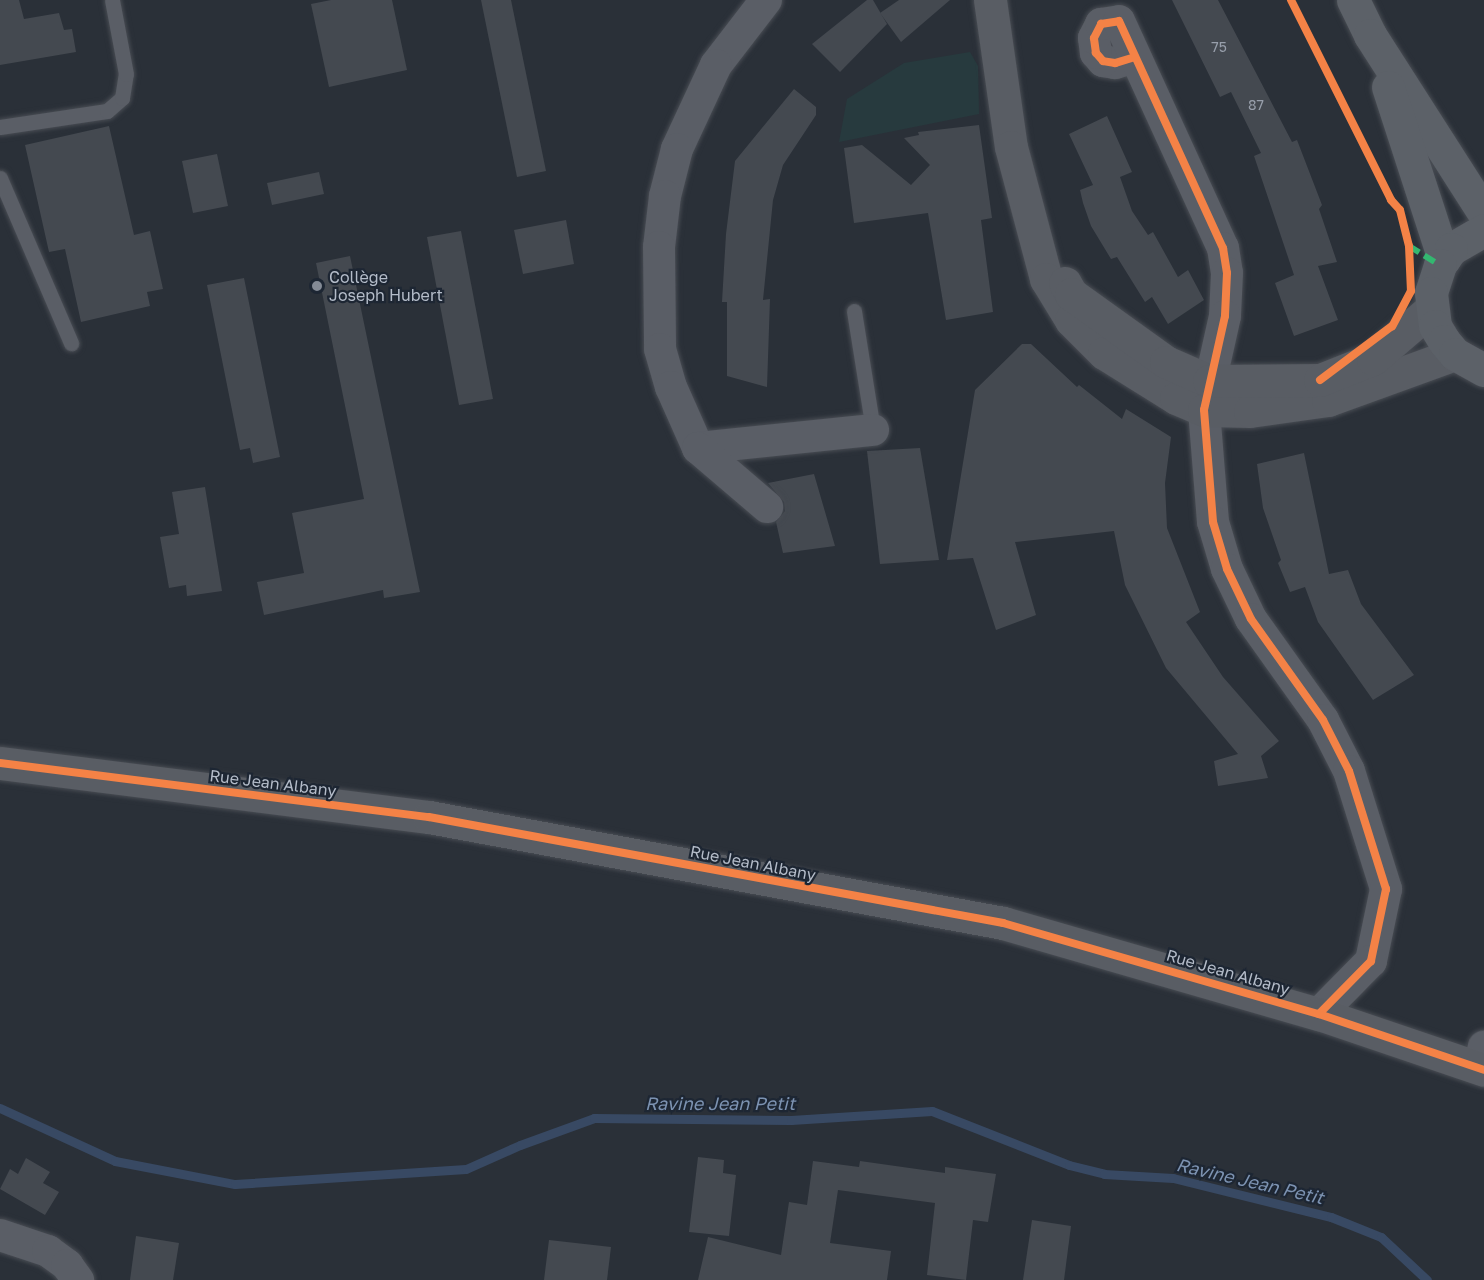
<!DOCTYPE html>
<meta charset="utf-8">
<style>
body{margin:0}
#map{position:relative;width:1484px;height:1280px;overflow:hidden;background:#2a3038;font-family:"Golos Text",sans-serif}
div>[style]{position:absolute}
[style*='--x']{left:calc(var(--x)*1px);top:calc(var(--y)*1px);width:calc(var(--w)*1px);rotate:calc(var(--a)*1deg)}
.green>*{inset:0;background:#273a3e}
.stream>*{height:9px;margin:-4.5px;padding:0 4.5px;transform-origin:4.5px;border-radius:4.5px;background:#384963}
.building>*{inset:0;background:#444950}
.roads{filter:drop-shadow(0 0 2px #484c53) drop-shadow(0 0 2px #484c53)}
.lane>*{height:15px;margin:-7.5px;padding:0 7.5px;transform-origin:7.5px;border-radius:7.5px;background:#5a5e66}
.street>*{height:32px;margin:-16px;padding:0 16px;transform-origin:16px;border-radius:16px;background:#5a5e66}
.secondary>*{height:33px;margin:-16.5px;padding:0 16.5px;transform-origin:16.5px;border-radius:16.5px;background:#595d64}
.primary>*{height:33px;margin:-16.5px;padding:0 16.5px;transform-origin:16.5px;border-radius:16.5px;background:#5c6168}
.quiet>*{height:6px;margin-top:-3px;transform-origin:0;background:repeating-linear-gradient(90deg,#33b770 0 12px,transparent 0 18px)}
.cycleway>*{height:8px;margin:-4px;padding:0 4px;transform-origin:4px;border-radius:4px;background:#f48246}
.dots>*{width:16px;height:16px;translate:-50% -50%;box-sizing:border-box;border:3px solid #1d2633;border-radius:50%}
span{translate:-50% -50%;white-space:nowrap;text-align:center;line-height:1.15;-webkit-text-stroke:4.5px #1d2633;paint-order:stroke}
.number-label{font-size:14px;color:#989fab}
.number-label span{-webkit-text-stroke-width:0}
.poi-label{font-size:16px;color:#b4bcc9}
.left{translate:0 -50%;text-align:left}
.street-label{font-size:16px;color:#b4bcc9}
.water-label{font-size:18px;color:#7c92b1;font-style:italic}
</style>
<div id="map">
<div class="green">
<i style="clip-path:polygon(970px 52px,978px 66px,979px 114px,839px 142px,847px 99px,904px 63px)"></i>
</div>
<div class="stream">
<i style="--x:0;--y:1108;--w:127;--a:24.7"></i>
<i style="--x:115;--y:1161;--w:122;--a:10.9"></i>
<i style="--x:235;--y:1184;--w:231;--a:-3.7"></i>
<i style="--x:466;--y:1169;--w:59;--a:-24"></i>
<i style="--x:520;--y:1145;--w:79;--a:-20"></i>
<i style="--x:594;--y:1118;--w:197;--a:0.6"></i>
<i style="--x:791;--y:1120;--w:141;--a:-3.7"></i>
<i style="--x:932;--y:1111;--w:147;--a:21.5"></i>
<i style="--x:1069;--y:1165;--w:36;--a:14"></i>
<i style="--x:1104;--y:1174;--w:69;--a:3.3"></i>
<i style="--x:1173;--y:1178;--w:163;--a:13.9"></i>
<i style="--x:1331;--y:1217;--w:54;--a:21.8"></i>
<i style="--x:1381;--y:1237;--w:63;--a:43.1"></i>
</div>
<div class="building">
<i style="clip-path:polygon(0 0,19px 0,24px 19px,59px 13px,64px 30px,72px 29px,76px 52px,0 65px)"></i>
<i style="clip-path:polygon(331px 0,392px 0,407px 70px,329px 87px,311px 4px)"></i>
<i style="clip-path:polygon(481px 0,511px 0,546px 171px,517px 177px)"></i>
<i style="clip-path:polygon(867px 0,873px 0,887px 24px,840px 72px,812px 44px)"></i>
<i style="clip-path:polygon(899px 0,950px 0,901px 42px,880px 13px)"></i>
<i style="clip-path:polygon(1172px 0,1218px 0,1292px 142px,1297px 140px,1322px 205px,1319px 209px,1337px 262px,1318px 266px,1338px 320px,1294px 336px,1275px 283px,1294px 275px,1254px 156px,1261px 153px,1231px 92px,1220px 97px)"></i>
<i style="clip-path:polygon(794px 89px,816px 107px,816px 115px,783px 165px,773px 200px,763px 300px,770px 299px,767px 387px,727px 376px,727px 302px,722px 302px,726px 234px,735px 161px)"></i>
<i style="clip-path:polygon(1107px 116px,1132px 172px,1120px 177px,1132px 211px,1148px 235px,1153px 232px,1178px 277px,1188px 270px,1204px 300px,1168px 324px,1152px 297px,1145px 302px,1117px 257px,1111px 259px,1091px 226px,1083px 203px,1080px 190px,1093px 185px,1069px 134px)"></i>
<i style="clip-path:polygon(979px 125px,992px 218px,981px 220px,993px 312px,946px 320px,928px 213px,854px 223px,844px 148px,862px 145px,911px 185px,930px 165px,904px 138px,919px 135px,918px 132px)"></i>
<i style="clip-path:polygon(109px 126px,134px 235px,150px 231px,163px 289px,147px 292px,150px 306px,81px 322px,65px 249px,49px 252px,25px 145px)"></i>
<i style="clip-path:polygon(217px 154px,228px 206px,193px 213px,182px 161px)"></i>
<i style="clip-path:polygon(319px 172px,324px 194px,272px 205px,267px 183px)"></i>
<i style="clip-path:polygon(566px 220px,574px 264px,523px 274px,514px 230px)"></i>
<i style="clip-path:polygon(461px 231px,493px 399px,459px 405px,427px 237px)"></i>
<i style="clip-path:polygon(350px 256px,420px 592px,384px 598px,383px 590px,264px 615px,257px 582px,304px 573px,292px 513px,364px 499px,316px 263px)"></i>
<i style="clip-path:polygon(244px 278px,280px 457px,253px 463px,250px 448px,240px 450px,207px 285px)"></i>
<i style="clip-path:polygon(1022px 344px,1031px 344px,1077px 387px,1079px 385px,1122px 419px,1126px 409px,1171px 437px,1165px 483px,1167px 528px,1200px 612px,1186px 622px,1223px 677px,1279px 741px,1261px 756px,1268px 778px,1218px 786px,1214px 761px,1238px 754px,1166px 668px,1125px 585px,1114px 531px,1015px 542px,1036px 615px,996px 630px,973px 558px,947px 560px,975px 390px)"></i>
<i style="clip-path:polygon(920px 448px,939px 560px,880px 564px,867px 451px)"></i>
<i style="clip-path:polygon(1304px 453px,1329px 574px,1348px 570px,1361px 604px,1414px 675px,1373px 700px,1318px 622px,1305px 587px,1290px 592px,1278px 563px,1281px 560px,1263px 508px,1257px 464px)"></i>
<i style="clip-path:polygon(814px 474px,835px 546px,783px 553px,776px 522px,785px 511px,784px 502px,768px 483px)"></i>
<i style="clip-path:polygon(205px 487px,222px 591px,187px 596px,186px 585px,169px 588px,160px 537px,179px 534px,172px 492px)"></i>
<i style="clip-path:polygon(698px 1157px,724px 1160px,723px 1173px,736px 1175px,729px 1236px,689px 1232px)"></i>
<i style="clip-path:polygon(26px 1158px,50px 1172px,43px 1183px,59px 1192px,45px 1215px,0 1189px,10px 1169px,18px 1174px)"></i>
<i style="clip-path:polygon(813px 1161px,859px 1167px,860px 1161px,945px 1173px,945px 1167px,996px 1174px,988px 1222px,973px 1220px,966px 1280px,927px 1275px,935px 1203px,838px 1190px,830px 1243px,891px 1251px,887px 1280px,698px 1280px,708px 1237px,781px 1255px,789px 1202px,807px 1205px)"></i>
<i style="clip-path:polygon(1032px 1220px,1071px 1226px,1064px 1280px,1023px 1280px)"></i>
<i style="clip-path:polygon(136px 1236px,179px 1243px,173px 1280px,130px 1280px)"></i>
<i style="clip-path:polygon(549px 1240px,611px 1247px,607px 1280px,544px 1280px)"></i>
</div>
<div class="roads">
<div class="lane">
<i style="--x:0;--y:127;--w:108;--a:-8.5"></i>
<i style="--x:107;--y:111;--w:20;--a:-41"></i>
<i style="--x:122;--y:98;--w:24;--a:-81"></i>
<i style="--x:126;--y:74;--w:75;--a:-100.7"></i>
<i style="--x:0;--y:178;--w:180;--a:66.7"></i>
<i style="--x:854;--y:311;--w:121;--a:80.9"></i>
</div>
<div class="street">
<i style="--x:766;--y:0;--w:82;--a:127.6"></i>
<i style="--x:716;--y:65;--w:93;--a:114.9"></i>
<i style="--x:677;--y:149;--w:49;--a:104.3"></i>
<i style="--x:665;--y:196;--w:51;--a:96.7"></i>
<i style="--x:659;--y:247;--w:102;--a:89.4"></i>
<i style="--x:660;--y:349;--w:40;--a:74"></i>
<i style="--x:671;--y:387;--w:67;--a:66.1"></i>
<i style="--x:698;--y:448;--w:176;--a:-5.9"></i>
<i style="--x:1135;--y:57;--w:21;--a:163"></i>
<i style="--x:1115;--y:63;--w:12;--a:-171"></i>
<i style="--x:1103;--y:61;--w:11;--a:-131"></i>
<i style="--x:1096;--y:53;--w:15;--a:-98"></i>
<i style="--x:1094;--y:38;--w:16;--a:-63"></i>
<i style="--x:1101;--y:24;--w:18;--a:-9"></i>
<i style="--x:1119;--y:21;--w:250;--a:65.4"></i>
<i style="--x:1223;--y:248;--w:25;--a:81"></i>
<i style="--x:1227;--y:273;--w:43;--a:92.7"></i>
<i style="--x:1225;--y:316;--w:96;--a:102.6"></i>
<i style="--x:1204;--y:410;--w:112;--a:85.4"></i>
<i style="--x:1213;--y:522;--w:49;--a:73.4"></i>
<i style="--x:1227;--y:569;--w:55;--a:64.4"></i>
<i style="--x:1251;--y:619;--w:124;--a:54.5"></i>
<i style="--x:1323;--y:720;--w:57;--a:63"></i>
<i style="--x:1349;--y:771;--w:124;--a:72.6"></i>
<i style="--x:1386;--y:889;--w:74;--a:101.8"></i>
<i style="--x:1371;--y:961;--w:74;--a:134.5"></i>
<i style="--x:698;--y:448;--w:91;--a:40.5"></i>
<i style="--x:1479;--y:1068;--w:22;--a:-77"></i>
<i style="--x:0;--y:1235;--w:51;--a:18.4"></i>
<i style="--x:48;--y:1251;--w:24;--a:36"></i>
<i style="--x:67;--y:1265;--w:19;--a:54"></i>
</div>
<div class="secondary">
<i style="--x:990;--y:0;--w:148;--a:81.9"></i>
<i style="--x:1011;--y:147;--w:137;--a:75.1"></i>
<i style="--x:1046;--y:279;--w:48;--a:58.6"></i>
<i style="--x:1071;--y:320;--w:47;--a:45"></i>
<i style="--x:1104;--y:353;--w:85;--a:32"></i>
<i style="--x:1176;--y:398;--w:30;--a:23"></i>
<i style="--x:1204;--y:410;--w:46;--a:1.2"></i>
<i style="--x:1250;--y:411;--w:79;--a:-8"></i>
<i style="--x:1328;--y:400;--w:135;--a:-19.9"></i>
<i style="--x:1065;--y:283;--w:13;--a:61"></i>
<i style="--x:1071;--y:294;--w:117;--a:35.6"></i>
<i style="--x:1166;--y:362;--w:47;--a:23.8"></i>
<i style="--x:1209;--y:381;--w:111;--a:-0.5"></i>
<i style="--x:1320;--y:380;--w:57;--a:-21.6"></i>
<i style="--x:1373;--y:359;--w:77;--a:-40.8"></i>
<i style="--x:0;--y:763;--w:432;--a:7.2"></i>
<i style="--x:429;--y:817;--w:584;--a:10.46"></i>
<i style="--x:1003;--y:923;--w:329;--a:16.1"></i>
<i style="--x:1319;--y:1014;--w:174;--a:18.7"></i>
</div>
<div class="primary">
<i style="--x:1353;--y:0;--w:39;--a:64"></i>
<i style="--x:1370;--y:35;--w:211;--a:57.4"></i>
<i style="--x:1388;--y:87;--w:181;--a:72"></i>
<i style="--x:1484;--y:230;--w:38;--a:150"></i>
<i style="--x:1451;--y:249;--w:19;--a:125"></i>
<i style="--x:1440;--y:265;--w:29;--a:108"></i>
<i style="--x:1431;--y:293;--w:33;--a:83"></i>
<i style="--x:1435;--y:326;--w:17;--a:59"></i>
<i style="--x:1444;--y:341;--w:17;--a:50"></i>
<i style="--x:1455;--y:354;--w:33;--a:29"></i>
</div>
</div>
<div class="quiet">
<i style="--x:1409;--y:246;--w:36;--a:32"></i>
</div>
<div class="cycleway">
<i style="--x:1291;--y:0;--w:224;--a:63.4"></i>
<i style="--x:1391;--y:200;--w:13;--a:48"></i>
<i style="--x:1400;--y:210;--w:37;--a:76"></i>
<i style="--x:1409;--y:246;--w:45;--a:87.5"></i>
<i style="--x:1411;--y:291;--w:40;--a:118"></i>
<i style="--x:1392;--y:326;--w:90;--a:143.1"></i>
<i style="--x:1135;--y:57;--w:21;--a:163"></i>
<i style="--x:1115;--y:63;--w:12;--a:-171"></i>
<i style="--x:1103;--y:61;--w:11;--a:-131"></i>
<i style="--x:1096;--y:53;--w:15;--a:-98"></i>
<i style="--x:1094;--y:38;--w:16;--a:-63"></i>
<i style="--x:1101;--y:24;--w:18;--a:-9"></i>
<i style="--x:1119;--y:21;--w:250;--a:65.4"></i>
<i style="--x:1223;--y:248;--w:25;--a:81"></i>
<i style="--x:1227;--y:273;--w:43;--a:92.7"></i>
<i style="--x:1225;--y:316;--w:96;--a:102.6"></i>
<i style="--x:1204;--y:410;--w:112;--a:85.4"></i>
<i style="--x:1213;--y:522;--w:49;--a:73.4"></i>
<i style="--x:1227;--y:569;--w:55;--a:64.4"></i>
<i style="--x:1251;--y:619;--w:124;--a:54.5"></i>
<i style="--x:1323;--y:720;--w:57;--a:63"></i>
<i style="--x:1349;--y:771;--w:124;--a:72.6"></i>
<i style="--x:1386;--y:889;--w:74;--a:101.8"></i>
<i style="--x:1371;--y:961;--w:74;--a:134.5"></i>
<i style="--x:0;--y:763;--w:432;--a:7.2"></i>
<i style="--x:429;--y:817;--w:584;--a:10.46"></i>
<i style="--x:1003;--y:923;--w:329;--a:16.1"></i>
<i style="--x:1319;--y:1014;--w:174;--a:18.7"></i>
</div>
<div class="dots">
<i style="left:317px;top:286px;background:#848b96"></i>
</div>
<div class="number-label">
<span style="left:1219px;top:47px">75</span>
<span style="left:1256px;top:105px">87</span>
</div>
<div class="poi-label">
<span class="left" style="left:329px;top:286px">Collège<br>Joseph Hubert</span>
</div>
<div class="street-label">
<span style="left:273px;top:783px;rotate:7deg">Rue Jean Albany</span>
<span style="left:753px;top:863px;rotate:11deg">Rue Jean Albany</span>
<span style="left:1228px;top:972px;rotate:16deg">Rue Jean Albany</span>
</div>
<div class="water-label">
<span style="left:720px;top:1103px">Ravine Jean Petit</span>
<span style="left:1250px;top:1181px;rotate:13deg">Ravine Jean Petit</span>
</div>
</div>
